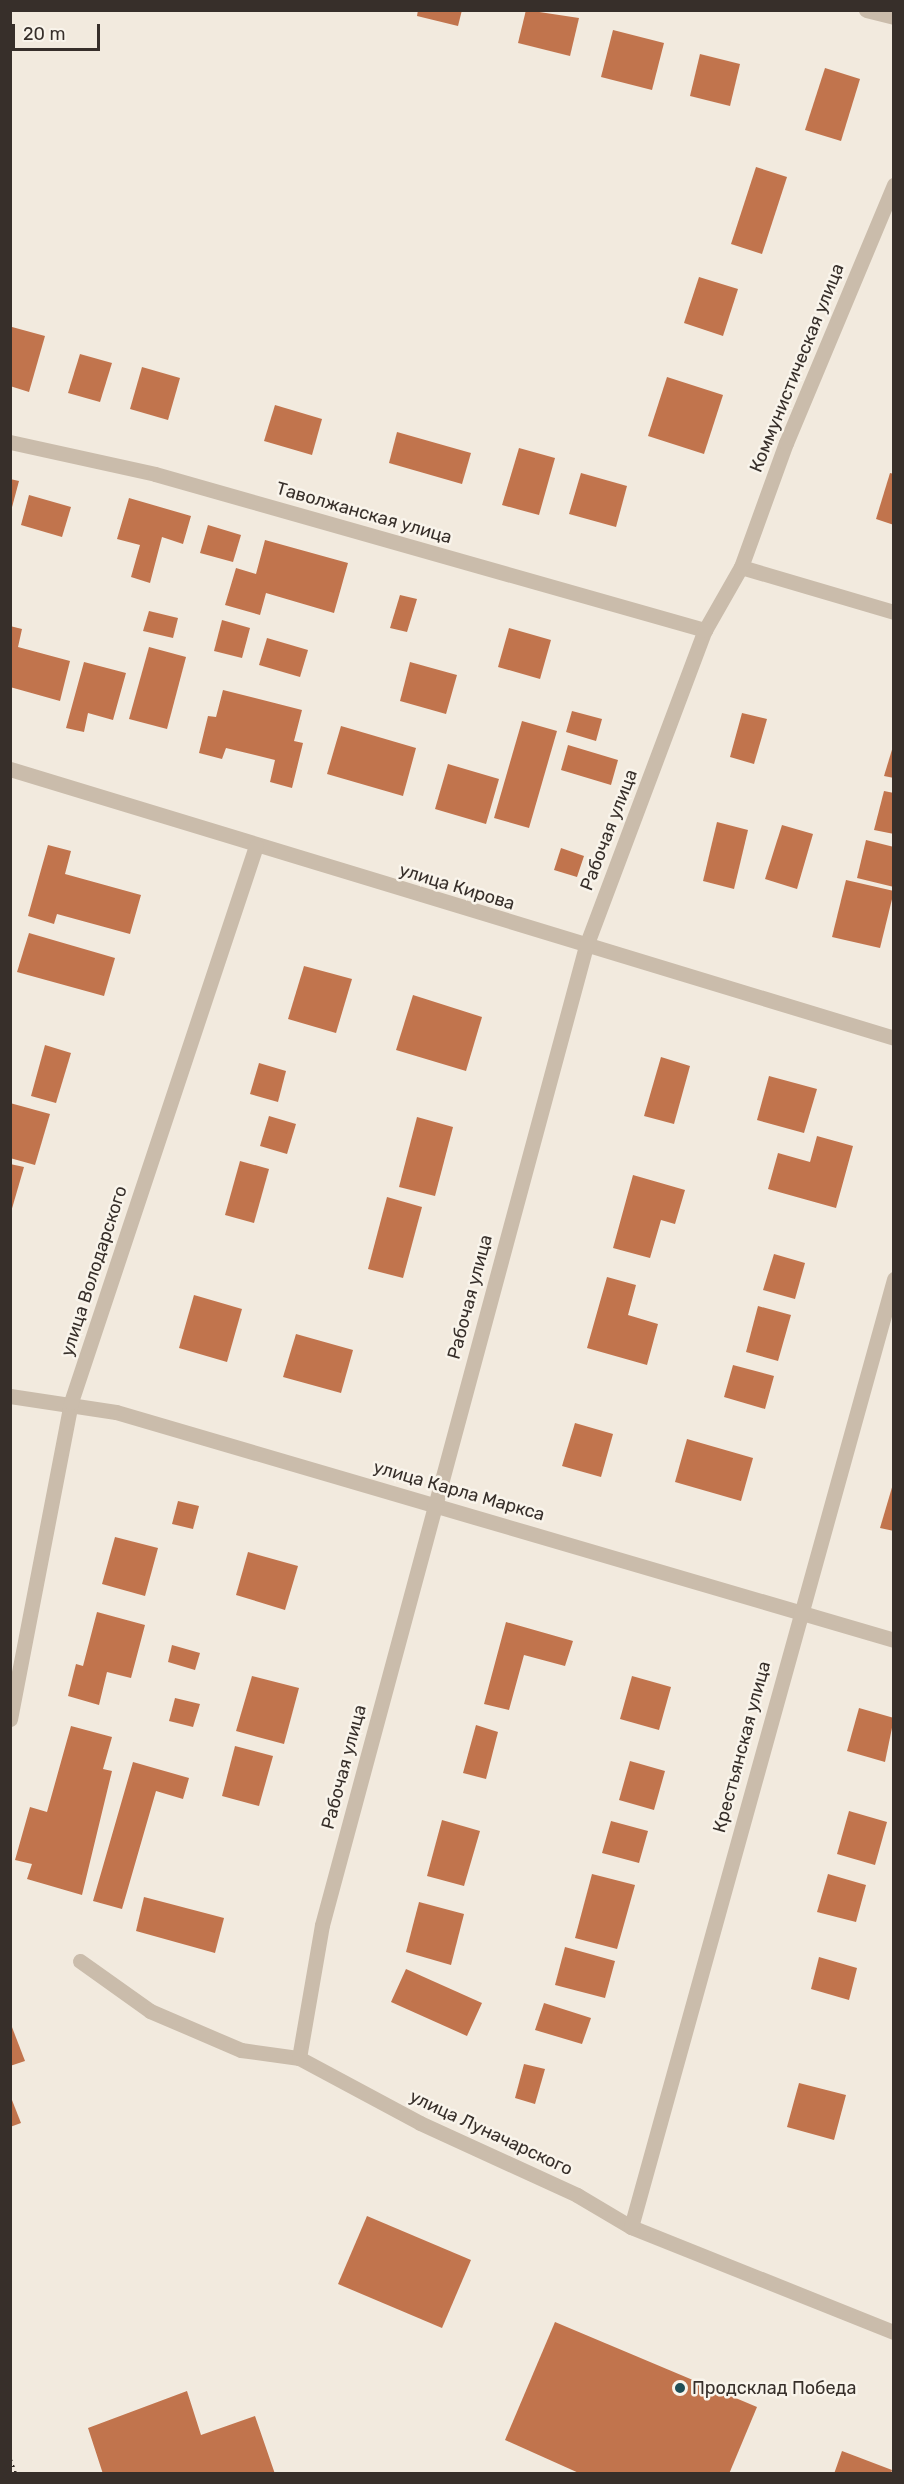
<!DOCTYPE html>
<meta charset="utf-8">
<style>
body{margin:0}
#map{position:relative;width:904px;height:2484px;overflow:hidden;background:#f2eade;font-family:Rubik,sans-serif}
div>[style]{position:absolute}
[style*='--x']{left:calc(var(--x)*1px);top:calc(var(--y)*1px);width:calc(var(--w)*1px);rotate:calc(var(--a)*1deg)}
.building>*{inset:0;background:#c1744d}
.street>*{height:15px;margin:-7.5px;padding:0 7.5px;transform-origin:7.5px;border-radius:7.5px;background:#cabcab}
.rail>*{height:4.5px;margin-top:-2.25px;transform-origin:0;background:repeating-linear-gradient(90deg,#372f2a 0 1.5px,transparent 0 6px)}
.dots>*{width:16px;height:16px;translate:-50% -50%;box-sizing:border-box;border:3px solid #f9f4eb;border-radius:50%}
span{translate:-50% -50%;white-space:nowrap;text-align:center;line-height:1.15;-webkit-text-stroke:5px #f9f4eb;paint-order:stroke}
.street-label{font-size:18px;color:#372f2a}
.poi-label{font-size:18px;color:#372f2a}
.left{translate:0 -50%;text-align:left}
.frame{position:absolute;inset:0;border:12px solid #372f2a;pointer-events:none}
.scale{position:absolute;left:12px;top:24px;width:88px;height:27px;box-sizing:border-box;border:3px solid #372f2a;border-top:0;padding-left:8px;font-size:18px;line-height:21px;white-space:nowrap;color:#372f2a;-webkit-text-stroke:4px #f9f4eb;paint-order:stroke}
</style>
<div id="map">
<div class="building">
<i style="clip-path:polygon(418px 10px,462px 10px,458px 26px,417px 16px)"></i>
<i style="clip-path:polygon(526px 10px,579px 18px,570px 56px,518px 43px)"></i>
<i style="clip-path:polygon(613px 30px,664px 43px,652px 90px,601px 77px)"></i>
<i style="clip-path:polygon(700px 54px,740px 64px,730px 106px,690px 96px)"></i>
<i style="clip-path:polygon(825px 68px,860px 79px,841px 141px,805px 130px)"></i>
<i style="clip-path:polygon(756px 167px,787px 177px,762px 254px,731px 244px)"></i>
<i style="clip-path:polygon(699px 277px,738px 289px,723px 336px,684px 323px)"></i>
<i style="clip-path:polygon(12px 327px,45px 336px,29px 392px,10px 386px)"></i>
<i style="clip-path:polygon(80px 354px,112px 363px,100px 402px,68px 393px)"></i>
<i style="clip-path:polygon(142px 367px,180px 378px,168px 420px,130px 409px)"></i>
<i style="clip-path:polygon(667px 377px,723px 395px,704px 454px,648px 436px)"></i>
<i style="clip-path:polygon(275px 405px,322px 419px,312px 455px,264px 441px)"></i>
<i style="clip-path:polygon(397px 432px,471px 453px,462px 484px,389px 463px)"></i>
<i style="clip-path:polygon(519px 448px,555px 458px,539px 515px,502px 505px)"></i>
<i style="clip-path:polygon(581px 473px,627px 486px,616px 527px,569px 514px)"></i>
<i style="clip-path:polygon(890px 473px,894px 474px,894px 525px,876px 519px)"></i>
<i style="clip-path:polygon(10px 479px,19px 481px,11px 511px,10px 511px)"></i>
<i style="clip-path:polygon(29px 495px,71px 507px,62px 537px,21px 525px)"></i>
<i style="clip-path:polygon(129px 498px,191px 516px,183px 544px,162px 537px,150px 583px,131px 577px,140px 545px,117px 539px)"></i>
<i style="clip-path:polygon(208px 525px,241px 535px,233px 562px,200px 553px)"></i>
<i style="clip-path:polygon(265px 540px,348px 563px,334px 613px,266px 593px,260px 615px,225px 605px,236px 568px,256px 574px)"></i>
<i style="clip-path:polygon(400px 595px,417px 599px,407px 632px,390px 628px)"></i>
<i style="clip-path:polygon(149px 611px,178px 618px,173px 638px,143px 631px)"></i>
<i style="clip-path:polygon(222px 620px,250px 628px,242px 658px,214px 651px)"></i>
<i style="clip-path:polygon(10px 626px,22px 629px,18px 647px,70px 661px,60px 701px,10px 687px)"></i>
<i style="clip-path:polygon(509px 628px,551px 640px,540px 679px,498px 667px)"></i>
<i style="clip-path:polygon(267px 638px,308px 650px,300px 677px,259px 665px)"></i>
<i style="clip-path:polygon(149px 647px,186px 657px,167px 729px,129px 719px)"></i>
<i style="clip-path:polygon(84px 662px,126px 673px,113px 720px,88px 713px,84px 732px,66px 728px)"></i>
<i style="clip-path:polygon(410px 662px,457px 675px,446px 714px,400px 701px)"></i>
<i style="clip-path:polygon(223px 690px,302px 710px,294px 741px,303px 743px,292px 788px,270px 782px,275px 760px,226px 748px,222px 759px,199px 753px,208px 716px,216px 717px)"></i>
<i style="clip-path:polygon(572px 711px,602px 719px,596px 741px,566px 732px)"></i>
<i style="clip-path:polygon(742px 713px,767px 719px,754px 764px,730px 757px)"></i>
<i style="clip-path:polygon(522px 721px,557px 731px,529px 828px,494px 818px)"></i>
<i style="clip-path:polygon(341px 726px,416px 748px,403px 796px,327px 774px)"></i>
<i style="clip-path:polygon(894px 743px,894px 778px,884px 776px)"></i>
<i style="clip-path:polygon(568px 745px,618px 760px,611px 785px,561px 770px)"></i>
<i style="clip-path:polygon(448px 764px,499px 779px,486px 824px,435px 809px)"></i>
<i style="clip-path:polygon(884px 791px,894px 793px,894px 834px,874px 830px)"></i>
<i style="clip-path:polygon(717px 822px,748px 830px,734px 889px,703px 881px)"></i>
<i style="clip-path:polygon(782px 825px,813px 834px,797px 889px,765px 879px)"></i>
<i style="clip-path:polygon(866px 840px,894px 847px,894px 887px,857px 878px)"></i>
<i style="clip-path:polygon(48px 845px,71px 851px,65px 874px,141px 895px,130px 934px,57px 914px,54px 924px,28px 916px)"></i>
<i style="clip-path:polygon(561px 848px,584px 856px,577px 877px,554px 870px)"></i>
<i style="clip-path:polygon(846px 880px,894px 891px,880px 948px,832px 937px)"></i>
<i style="clip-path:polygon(29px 933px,115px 958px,104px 996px,17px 972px)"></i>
<i style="clip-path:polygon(304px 966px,352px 979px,336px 1033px,288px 1019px)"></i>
<i style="clip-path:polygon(413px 995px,482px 1017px,466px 1071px,396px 1050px)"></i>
<i style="clip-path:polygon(45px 1045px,71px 1053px,56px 1103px,31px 1096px)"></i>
<i style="clip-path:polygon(661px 1057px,690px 1066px,674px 1124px,644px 1116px)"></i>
<i style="clip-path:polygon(259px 1063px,286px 1071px,278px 1102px,250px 1094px)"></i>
<i style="clip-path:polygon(769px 1076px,817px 1089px,804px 1133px,757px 1120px)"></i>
<i style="clip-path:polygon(10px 1103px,50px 1114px,35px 1165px,10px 1158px)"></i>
<i style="clip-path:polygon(269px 1116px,296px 1124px,287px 1154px,260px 1146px)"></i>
<i style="clip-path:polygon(417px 1117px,453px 1127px,435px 1196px,399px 1187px)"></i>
<i style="clip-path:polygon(817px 1136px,853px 1146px,836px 1208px,768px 1189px,778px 1153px,810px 1162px)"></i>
<i style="clip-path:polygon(240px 1161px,269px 1169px,254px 1223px,225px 1215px)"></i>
<i style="clip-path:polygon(10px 1164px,24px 1167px,11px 1212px,10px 1212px)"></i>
<i style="clip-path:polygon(633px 1175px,685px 1190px,675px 1224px,661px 1220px,650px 1258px,613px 1248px)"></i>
<i style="clip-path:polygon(387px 1197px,422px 1207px,403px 1278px,368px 1269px)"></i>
<i style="clip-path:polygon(774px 1254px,805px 1263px,795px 1299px,763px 1290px)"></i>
<i style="clip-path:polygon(607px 1277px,636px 1285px,628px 1315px,658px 1324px,647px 1365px,587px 1348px)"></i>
<i style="clip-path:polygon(194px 1295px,242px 1309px,227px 1362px,179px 1348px)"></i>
<i style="clip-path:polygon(758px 1306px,791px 1315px,778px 1361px,746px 1352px)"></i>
<i style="clip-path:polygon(296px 1334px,353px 1350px,341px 1393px,283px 1377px)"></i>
<i style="clip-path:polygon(733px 1365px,774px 1376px,765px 1409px,724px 1397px)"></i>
<i style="clip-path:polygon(575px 1423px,613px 1434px,601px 1477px,562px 1466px)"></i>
<i style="clip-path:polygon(687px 1439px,753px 1458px,741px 1501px,675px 1482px)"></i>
<i style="clip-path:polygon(893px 1484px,894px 1484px,894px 1531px,880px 1528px)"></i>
<i style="clip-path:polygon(178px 1501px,199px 1506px,193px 1529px,172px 1524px)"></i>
<i style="clip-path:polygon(115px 1537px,158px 1548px,145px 1596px,102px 1584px)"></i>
<i style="clip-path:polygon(248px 1552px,298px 1566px,285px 1610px,236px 1595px)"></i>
<i style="clip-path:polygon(97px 1612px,145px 1625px,131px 1678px,107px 1672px,99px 1705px,68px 1696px,76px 1664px,83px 1666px)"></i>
<i style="clip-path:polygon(506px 1622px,573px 1641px,565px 1666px,524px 1655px,509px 1710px,484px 1704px)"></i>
<i style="clip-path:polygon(172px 1645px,200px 1653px,195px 1670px,168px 1662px)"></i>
<i style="clip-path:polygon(252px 1676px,299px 1688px,284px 1744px,236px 1731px)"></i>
<i style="clip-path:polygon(632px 1676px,671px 1687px,659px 1730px,620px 1719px)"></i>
<i style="clip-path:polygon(175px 1698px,200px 1704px,193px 1727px,169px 1721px)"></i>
<i style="clip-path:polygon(859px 1708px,894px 1718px,885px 1762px,847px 1751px)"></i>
<i style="clip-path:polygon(476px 1725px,498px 1732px,486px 1779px,463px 1773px)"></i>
<i style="clip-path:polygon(71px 1726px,112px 1737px,103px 1769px,112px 1771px,82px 1895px,27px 1879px,32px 1864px,15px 1860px,30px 1807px,47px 1812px)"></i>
<i style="clip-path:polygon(235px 1746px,273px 1756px,259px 1806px,222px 1796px)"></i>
<i style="clip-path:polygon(630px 1761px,665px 1771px,654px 1810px,619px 1800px)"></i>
<i style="clip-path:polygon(133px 1762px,189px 1778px,183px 1799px,156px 1791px,122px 1909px,93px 1901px)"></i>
<i style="clip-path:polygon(849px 1811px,887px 1822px,875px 1865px,837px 1854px)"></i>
<i style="clip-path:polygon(442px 1820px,480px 1831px,464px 1886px,427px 1876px)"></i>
<i style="clip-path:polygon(611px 1821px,648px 1831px,639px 1863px,602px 1853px)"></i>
<i style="clip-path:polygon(592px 1874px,635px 1885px,617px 1949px,575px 1938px)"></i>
<i style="clip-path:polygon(828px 1874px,866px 1885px,856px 1922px,817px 1912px)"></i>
<i style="clip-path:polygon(144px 1897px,224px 1918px,215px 1953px,136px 1931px)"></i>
<i style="clip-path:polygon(419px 1902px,464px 1914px,451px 1965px,406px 1952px)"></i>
<i style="clip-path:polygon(565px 1947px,615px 1961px,605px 1998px,555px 1985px)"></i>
<i style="clip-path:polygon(819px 1957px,857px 1968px,849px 2000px,811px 1989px)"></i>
<i style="clip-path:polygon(406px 1969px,482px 2003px,467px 2036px,391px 2002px)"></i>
<i style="clip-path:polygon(544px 2003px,591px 2018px,582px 2044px,535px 2030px)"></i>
<i style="clip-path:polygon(10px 2022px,25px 2061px,10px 2066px)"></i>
<i style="clip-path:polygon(524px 2064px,545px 2069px,535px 2104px,515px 2098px)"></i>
<i style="clip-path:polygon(799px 2083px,846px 2095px,834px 2140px,787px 2127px)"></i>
<i style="clip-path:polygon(10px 2095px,21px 2123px,10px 2127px)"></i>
<i style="clip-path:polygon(367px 2216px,471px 2260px,442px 2328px,338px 2284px)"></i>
<i style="clip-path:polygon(555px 2322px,757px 2407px,729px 2474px,581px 2474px,505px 2440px)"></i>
<i style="clip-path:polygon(187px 2391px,201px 2435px,255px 2416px,275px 2474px,103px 2474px,88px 2428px)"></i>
<i style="clip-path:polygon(842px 2451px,892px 2470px,891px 2474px,834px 2474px)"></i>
</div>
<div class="street">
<i style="--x:866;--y:10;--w:29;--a:14"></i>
<i style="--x:10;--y:442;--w:148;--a:12.4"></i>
<i style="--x:155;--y:474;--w:572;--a:15.84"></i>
<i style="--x:741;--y:567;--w:159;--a:16.4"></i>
<i style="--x:10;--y:769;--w:924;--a:16.92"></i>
<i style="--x:10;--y:1396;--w:107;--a:8.6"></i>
<i style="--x:116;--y:1412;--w:811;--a:16.33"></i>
<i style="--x:10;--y:1719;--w:323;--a:-79.1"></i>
<i style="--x:71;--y:1402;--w:586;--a:-71.6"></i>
<i style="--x:80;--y:1961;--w:86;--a:35.5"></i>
<i style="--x:150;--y:2011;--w:99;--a:23.2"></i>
<i style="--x:241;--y:2050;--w:59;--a:7.9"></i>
<i style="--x:299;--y:2058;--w:137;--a:28.2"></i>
<i style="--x:420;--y:2123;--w:173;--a:24.6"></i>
<i style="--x:577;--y:2195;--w:63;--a:30.7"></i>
<i style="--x:631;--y:2227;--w:283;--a:21.8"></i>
<i style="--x:299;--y:2058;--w:135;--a:-80.2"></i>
<i style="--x:322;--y:1925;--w:1014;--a:-74.91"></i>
<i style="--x:586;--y:946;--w:338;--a:-69.4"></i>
<i style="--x:705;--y:630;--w:73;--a:-60.3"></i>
<i style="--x:741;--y:567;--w:132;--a:-70.1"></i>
<i style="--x:786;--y:443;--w:280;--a:-67.3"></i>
<i style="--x:631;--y:2227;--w:984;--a:-74.49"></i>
</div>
<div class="rail">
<i style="--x:10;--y:2460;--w:15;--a:70"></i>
</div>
<div class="dots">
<i style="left:680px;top:2388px;background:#214f57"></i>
</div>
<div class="street-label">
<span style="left:797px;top:368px;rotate:-68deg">Коммунистическая улица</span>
<span style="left:364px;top:513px;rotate:16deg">Таволжанская улица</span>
<span style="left:609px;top:830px;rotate:-69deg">Рабочая улица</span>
<span style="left:457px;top:887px;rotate:17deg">улица Кирова</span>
<span style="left:94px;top:1271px;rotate:-72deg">улица Володарского</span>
<span style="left:470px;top:1297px;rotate:-75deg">Рабочая улица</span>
<span style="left:459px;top:1491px;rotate:16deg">улица Карла Маркса</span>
<span style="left:742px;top:1747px;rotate:-75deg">Крестьянская улица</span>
<span style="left:344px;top:1767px;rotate:-75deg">Рабочая улица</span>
<span style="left:491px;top:2133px;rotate:25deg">улица Луначарского</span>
</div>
<div class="poi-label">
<span class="left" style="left:692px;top:2388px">Продсклад Победа</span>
</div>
<div class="frame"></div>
<div class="scale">20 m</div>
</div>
